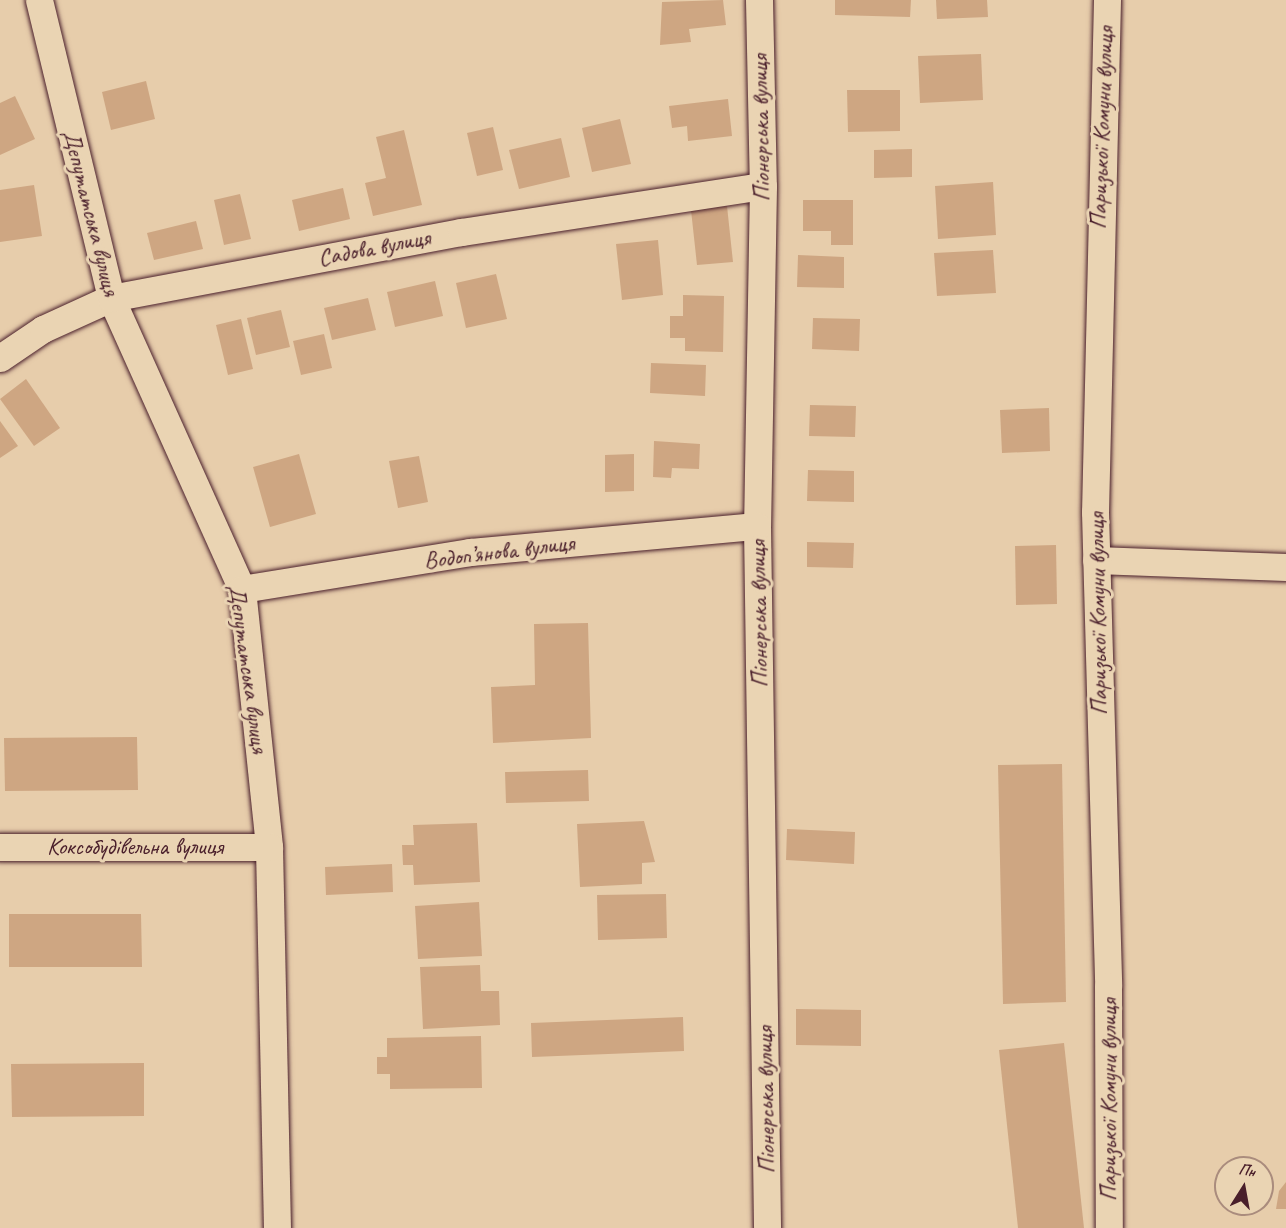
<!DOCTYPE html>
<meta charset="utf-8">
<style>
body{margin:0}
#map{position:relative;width:1286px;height:1228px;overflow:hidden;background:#e7cdab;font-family:Caveat,sans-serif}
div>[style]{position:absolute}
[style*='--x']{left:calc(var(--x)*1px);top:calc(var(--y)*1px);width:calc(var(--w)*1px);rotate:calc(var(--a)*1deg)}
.building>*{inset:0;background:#cea682}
.roads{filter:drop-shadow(0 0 2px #4a1f2b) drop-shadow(0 0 2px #4a1f2b)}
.minor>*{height:27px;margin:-13.5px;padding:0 13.5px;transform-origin:13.5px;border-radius:13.5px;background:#ead4b3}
span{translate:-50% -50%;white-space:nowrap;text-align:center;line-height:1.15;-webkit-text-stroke:6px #ead4b3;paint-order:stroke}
.street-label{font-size:24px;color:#4a1f2b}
.north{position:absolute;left:1214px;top:1156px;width:60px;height:60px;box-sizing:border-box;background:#ead4b3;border:2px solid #aa8c7d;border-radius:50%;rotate:11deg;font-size:16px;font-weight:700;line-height:24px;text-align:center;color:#4a1f2b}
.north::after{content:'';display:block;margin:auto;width:21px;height:27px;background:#4a1f2b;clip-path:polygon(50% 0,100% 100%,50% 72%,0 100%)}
</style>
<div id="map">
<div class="building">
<i style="clip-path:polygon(723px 0,726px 25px,689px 29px,691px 42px,660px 45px,662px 2px)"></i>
<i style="clip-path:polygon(835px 0,911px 0,910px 17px,835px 15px)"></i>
<i style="clip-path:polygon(936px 0,987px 0,988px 17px,937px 19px)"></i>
<i style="clip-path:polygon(981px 54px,983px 100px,920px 103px,918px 56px)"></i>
<i style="clip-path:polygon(146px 81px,155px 119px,111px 130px,102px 92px)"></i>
<i style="clip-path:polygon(847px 90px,900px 90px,900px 131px,848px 132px)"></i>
<i style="clip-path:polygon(15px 96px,35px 139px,0 155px,0 103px)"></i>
<i style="clip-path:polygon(728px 99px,732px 136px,688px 141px,687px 126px,672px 128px,669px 106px)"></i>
<i style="clip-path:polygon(620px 119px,631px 164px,592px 172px,582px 128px)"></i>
<i style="clip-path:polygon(493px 127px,503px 170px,477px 176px,467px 133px)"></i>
<i style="clip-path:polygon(404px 130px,422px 205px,373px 216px,365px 183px,386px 178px,376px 137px)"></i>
<i style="clip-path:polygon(561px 138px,570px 177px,519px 189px,509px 150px)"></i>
<i style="clip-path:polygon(912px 149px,912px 177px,874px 178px,874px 150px)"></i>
<i style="clip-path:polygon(993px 182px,996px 235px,938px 239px,935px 186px)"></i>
<i style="clip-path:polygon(34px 185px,42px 236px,0 242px,0 190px)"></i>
<i style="clip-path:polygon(343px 188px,350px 219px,299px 231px,292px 200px)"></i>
<i style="clip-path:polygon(240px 194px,251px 239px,224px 245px,214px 200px)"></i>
<i style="clip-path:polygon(803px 200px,853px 200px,853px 245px,831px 245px,831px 231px,803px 231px)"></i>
<i style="clip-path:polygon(727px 206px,733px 262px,697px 265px,691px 210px)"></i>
<i style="clip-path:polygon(196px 221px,203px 249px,154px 260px,147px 233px)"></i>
<i style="clip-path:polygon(658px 240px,663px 295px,622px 300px,616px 244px)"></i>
<i style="clip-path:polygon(993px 250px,996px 293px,937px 296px,934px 253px)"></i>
<i style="clip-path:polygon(798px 255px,844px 257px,844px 288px,797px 287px)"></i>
<i style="clip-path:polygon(496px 274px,507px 319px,466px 328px,456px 283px)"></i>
<i style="clip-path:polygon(435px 281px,443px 316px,395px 327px,387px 292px)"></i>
<i style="clip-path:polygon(683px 295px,724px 296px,723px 352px,685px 351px,685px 338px,670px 338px,670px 316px,683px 316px)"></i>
<i style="clip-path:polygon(368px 298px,376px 330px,332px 340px,324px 308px)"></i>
<i style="clip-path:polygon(281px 310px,290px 347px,256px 355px,247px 318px)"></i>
<i style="clip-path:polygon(813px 318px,860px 319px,859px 351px,812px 349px)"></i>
<i style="clip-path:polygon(241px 319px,253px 369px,228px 375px,216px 325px)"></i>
<i style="clip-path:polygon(324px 334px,332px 368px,301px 375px,293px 341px)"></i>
<i style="clip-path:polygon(651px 363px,706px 365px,705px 396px,650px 393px)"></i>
<i style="clip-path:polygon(26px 379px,60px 428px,34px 446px,0 399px)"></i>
<i style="clip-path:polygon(810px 405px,856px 406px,855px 437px,809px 436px)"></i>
<i style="clip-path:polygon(1049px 408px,1050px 451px,1002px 453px,1000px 410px)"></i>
<i style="clip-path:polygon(0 421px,18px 446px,0 458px)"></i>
<i style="clip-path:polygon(654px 441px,700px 444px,699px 469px,672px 468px,671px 478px,653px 477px)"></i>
<i style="clip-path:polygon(299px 454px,316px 514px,270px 527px,253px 467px)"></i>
<i style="clip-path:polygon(634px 454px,634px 491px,605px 492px,605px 455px)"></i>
<i style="clip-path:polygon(419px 456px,428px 502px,398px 508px,389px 461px)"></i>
<i style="clip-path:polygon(808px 470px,854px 471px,854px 502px,807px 501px)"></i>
<i style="clip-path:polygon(807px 542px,854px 543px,853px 568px,807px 567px)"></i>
<i style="clip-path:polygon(1056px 545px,1057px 604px,1016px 605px,1015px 546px)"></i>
<i style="clip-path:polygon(588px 623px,591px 738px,493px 743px,491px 687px,535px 685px,534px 624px)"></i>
<i style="clip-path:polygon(137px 737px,138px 790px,5px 791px,4px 738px)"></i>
<i style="clip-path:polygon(1062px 764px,1066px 1002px,1003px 1004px,998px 765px)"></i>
<i style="clip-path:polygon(588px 770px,589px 801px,506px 803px,505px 772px)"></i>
<i style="clip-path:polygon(644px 821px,655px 862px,642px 863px,642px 884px,580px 887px,577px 824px)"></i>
<i style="clip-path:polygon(477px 823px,480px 882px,414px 885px,413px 865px,403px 865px,402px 845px,414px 845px,413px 825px)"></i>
<i style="clip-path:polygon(787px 829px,855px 832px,854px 864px,786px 860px)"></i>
<i style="clip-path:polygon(392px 864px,393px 892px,326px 895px,325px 867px)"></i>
<i style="clip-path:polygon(666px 894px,667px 938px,598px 940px,597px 895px)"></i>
<i style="clip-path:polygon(479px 902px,482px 956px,418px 959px,415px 906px)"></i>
<i style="clip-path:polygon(9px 914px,141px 914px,142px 967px,9px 967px)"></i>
<i style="clip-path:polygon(480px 965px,481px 991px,499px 991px,500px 1025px,423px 1029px,420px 967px)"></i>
<i style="clip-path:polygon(796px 1009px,861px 1010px,861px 1046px,796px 1045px)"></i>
<i style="clip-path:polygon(683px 1017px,684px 1051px,532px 1057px,531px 1023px)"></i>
<i style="clip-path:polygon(481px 1036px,482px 1088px,390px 1089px,390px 1074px,377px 1074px,377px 1057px,387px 1057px,387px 1038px)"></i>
<i style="clip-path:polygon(1064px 1043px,1084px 1228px,1018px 1228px,999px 1050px)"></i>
<i style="clip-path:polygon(144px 1063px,144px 1116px,12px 1117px,11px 1064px)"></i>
<i style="clip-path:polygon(1286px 1182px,1286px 1209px,1276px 1209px,1279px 1191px)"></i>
</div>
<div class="roads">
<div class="minor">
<i style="--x:39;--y:0;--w:307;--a:76.4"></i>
<i style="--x:111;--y:298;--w:319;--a:65.8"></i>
<i style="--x:242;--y:589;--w:259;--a:84"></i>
<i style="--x:269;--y:847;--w:381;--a:88.8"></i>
<i style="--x:759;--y:0;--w:186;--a:88.8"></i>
<i style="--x:763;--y:186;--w:340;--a:91"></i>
<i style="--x:757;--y:526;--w:702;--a:89.18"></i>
<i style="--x:1107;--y:0;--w:512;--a:91.34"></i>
<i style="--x:1095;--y:512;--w:474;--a:88.4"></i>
<i style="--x:1108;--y:986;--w:242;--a:89.8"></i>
<i style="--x:0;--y:358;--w:52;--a:-34"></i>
<i style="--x:43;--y:329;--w:75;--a:-24.5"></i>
<i style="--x:111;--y:298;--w:356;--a:-10.7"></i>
<i style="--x:461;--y:232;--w:305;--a:-8.7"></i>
<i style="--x:1096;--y:560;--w:190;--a:2.1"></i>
<i style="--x:242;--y:589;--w:231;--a:-9.2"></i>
<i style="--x:470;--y:552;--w:288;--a:-5.2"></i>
<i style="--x:0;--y:847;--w:269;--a:0"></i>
</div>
</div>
<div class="street-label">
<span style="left:761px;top:128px;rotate:-91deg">Піонерська вулиця</span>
<span style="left:1102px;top:128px;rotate:-88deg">Паризької Комуни вулиця</span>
<span style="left:91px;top:213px;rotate:76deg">Депутатська вулиця</span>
<span style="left:374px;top:248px;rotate:-11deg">Садова вулиця</span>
<span style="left:499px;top:552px;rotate:-7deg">Водоп’янова вулиця</span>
<span style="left:759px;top:614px;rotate:-91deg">Піонерська вулиця</span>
<span style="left:1098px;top:614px;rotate:-91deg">Паризької Комуни вулиця</span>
<span style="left:248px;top:669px;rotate:82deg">Депутатська вулиця</span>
<span style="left:135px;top:847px">Коксобудівельна вулиця</span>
<span style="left:766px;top:1100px;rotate:-91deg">Піонерська вулиця</span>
<span style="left:1109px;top:1100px;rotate:-90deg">Паризької Комуни вулиця</span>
</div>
<div class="north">Пн</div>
</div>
